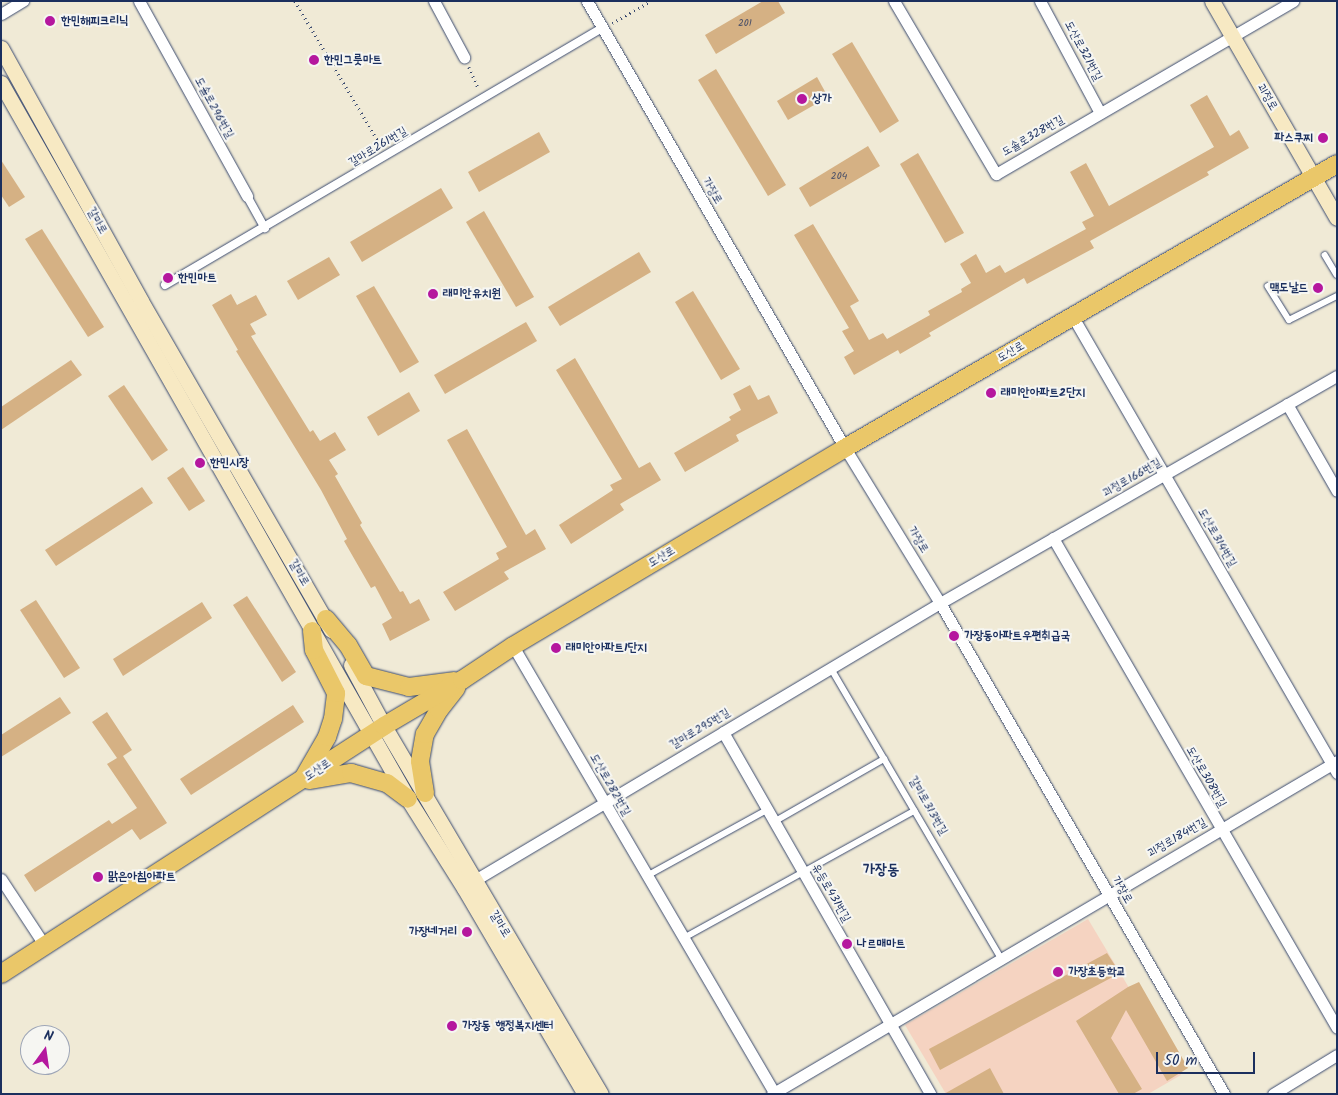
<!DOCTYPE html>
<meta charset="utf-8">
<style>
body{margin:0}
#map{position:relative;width:1338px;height:1095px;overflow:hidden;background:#f0ead6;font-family:Kalam,"Poor Story",sans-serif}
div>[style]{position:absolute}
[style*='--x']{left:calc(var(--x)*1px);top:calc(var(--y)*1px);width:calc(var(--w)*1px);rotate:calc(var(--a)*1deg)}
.built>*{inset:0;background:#f5d3c1}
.building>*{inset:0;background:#d5b184}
.path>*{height:2.5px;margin-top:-1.25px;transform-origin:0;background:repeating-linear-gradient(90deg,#3b4b70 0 1px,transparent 0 5px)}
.roads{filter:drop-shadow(0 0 1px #3b4b70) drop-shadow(0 0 1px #3b4b70)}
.service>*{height:5.5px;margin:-2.75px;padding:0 2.75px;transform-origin:2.75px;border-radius:2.75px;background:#fff}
.pedestrian>*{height:8px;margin:-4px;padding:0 4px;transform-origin:4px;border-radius:4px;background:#fff}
.minor>*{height:11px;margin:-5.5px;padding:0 5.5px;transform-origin:5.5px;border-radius:5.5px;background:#fff}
.secondary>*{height:15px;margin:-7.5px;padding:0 7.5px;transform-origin:7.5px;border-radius:7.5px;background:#f7e9c3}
.primary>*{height:18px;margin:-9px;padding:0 9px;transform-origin:9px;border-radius:9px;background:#eac769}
.dots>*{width:14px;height:14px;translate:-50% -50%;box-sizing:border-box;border:2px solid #f6f6f2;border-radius:50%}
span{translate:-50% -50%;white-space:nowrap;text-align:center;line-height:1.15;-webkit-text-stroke:4px #f6f6f2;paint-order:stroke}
.number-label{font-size:10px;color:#4a5068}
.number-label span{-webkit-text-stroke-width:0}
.poi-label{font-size:12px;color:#1b2f5e;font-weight:700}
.left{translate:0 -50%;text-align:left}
.right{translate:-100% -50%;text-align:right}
.street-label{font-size:12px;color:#1b2f5e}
.quarter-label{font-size:15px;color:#1b2f5e;font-weight:700}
.frame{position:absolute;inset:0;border:2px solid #1b2f5e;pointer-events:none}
.north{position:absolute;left:20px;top:1025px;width:50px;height:50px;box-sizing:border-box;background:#f6f6f2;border:1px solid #9ea6b7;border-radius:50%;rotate:14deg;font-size:14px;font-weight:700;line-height:20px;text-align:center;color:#1b2f5e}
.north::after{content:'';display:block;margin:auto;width:18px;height:22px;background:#b5179e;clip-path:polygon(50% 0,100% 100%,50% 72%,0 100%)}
.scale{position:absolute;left:1156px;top:1052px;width:99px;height:22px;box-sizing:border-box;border:2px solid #1b2f5e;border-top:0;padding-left:6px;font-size:15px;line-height:18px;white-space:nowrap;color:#1b2f5e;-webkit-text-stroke:4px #f6f6f2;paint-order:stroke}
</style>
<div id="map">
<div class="built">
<i style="clip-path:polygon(1088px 919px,1181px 1075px,1148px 1094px,946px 1094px,905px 1025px)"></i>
</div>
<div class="building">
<i style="clip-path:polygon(763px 1px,778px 1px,785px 13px,716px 54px,705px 35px)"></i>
<i style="clip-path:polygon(852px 42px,899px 121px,880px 133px,832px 54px)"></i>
<i style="clip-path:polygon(716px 69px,786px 185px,768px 196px,698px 80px)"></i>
<i style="clip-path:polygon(817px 77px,828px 97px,788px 120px,777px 101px)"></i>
<i style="clip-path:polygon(1207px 95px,1230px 136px,1239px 130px,1249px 148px,1207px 172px,1209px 175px,1090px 241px,1094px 248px,1027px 284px,1024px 278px,929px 333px,931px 336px,900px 354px,898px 350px,854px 375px,844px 357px,854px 351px,842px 331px,849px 328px,794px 235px,813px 224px,859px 301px,850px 306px,869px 340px,883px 333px,887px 339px,930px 315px,928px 311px,962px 292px,961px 289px,971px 283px,960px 264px,976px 254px,986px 273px,1000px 265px,1005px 273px,1086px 229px,1082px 222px,1094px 216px,1070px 172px,1086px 163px,1109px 206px,1214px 147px,1190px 105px)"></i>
<i style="clip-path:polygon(539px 132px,550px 152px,479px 192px,468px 172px)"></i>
<i style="clip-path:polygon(868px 146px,880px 166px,810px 207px,799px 188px)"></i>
<i style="clip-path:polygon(918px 153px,964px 233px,945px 243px,900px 164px)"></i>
<i style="clip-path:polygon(1px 160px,25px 197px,9px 207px,1px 195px)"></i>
<i style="clip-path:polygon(441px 188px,453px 208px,362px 262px,350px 242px)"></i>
<i style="clip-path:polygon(484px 211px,534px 297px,516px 307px,466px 222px)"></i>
<i style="clip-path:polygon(42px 229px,104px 327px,88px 337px,25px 239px)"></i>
<i style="clip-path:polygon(639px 252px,651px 272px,560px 326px,548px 307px)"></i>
<i style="clip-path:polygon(329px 257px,340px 275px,298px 300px,287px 281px)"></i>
<i style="clip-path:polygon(374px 286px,419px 362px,400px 373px,356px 296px)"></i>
<i style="clip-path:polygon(693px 291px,740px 369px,721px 380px,675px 302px)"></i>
<i style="clip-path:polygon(231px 294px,237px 305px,256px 295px,267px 315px,250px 324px,256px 334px,251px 336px,310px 432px,313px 430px,320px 441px,335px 432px,346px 450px,329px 460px,338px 474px,335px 476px,362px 523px,360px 525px,400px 592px,403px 591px,410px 604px,419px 599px,430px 620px,390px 641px,382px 624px,392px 618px,375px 586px,371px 588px,344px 541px,347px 539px,321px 490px,236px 351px,238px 350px,212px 305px)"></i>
<i style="clip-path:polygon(526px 322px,537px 341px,445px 394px,434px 375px)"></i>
<i style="clip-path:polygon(575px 358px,639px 468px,650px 462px,661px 480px,620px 504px,624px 510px,571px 544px,559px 525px,613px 490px,610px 485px,622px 479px,556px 370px)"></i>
<i style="clip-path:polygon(71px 360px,82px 375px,1px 430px,1px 407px)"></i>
<i style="clip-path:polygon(124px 385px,168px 450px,152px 461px,108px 396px)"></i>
<i style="clip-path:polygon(750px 385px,758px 400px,769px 395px,778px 413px,736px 435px,739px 441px,685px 472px,674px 453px,731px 420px,729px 417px,741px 410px,733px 394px)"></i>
<i style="clip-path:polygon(409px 392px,420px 411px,378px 436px,367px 417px)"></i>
<i style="clip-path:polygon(467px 429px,526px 535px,535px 529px,546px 549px,504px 572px,509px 579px,455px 611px,443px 592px,499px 559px,496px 553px,507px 547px,447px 440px)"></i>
<i style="clip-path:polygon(183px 467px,205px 501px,189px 511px,167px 478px)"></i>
<i style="clip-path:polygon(142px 487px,153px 503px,56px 566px,45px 550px)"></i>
<i style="clip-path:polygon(247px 596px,296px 672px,282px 682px,233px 605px)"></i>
<i style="clip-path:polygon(36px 600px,80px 668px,64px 678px,20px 610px)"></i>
<i style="clip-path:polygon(202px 602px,212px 618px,123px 676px,113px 659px)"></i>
<i style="clip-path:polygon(60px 697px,71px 713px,1px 757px,1px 735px)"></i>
<i style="clip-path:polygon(293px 705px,304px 722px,191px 795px,180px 779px)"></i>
<i style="clip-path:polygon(107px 712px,132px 750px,123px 756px,167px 823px,140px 840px,132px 829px,35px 892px,24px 875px,109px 820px,112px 824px,137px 808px,107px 764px,117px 758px,92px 722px)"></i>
<i style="clip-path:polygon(1107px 953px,1120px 973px,940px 1070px,929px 1049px)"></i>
<i style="clip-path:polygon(1139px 982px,1188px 1068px,1167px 1081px,1126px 1010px,1111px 1038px,1142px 1089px,1133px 1094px,1119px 1094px,1076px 1021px,1128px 987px)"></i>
<i style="clip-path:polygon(990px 1068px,1004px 1094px,944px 1094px)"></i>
</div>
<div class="path">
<i style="--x:295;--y:1;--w:169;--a:59.3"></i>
<i style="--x:612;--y:23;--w:45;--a:-29.4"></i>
<i style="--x:469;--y:67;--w:24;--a:66"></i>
</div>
<div class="roads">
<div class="service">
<i style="--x:1325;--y:255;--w:23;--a:59"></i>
<i style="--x:1268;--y:286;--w:40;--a:58"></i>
<i style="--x:1289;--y:320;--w:54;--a:-26.6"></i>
<i style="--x:831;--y:668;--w:336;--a:59.6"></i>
<i style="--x:774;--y:822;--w:127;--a:-29.8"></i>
<i style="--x:647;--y:876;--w:137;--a:-28.8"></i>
<i style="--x:684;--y:938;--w:263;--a:-28.9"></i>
</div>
<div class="pedestrian">
<i style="--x:247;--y:196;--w:37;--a:61"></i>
<i style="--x:165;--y:285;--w:507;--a:-30.46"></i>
</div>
<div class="minor">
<i style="--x:139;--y:1;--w:223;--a:61"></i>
<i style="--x:434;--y:1;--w:64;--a:61.8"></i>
<i style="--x:587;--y:1;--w:516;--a:60.01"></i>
<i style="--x:845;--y:448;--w:182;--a:58.5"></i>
<i style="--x:940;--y:603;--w:567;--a:59.95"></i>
<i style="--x:894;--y:1;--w:201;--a:59.5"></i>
<i style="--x:996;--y:174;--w:344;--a:-30.2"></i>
<i style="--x:1040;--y:1;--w:127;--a:61.8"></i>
<i style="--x:1;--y:14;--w:26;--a:-31"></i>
<i style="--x:1073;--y:317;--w:527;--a:59.93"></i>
<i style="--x:1287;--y:404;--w:100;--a:60.1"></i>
<i style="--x:1053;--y:538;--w:566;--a:59.9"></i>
<i style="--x:513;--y:646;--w:519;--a:59.68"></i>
<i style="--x:723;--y:732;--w:417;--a:60.2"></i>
<i style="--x:1;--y:879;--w:80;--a:56.7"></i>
<i style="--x:475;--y:880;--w:541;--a:-30.78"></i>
<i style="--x:940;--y:603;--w:457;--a:-29.8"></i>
<i style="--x:772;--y:1094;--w:656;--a:-30.51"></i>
<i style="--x:1273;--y:1094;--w:75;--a:-31.4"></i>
</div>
<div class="secondary">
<i style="--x:1212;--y:1;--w:250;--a:60.1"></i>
<i style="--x:1;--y:48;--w:289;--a:61"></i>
<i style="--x:141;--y:301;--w:380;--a:60"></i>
<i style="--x:1;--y:83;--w:824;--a:60.38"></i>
<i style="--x:408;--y:799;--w:105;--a:57.8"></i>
<i style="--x:464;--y:888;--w:239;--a:59.6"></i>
<i style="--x:351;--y:665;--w:69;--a:61.6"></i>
<i style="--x:384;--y:726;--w:427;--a:59.5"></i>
</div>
<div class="primary">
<i style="--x:326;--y:619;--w:34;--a:50"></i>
<i style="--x:348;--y:645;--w:36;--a:60"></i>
<i style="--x:366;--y:676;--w:44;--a:14.3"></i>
<i style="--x:409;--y:687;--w:45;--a:-7.6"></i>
<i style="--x:304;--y:777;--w:46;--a:-60.1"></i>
<i style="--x:327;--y:737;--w:19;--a:-72"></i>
<i style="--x:333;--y:719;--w:26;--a:-83"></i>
<i style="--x:336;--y:693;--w:48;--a:-117.1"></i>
<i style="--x:314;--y:650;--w:19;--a:-96"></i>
<i style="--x:309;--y:780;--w:43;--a:-9.5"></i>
<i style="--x:351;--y:773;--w:37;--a:16"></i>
<i style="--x:387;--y:783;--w:26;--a:37"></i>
<i style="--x:425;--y:793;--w:32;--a:-99"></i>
<i style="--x:420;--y:761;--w:27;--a:-80"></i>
<i style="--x:425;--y:734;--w:28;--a:-60"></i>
<i style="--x:439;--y:710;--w:28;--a:-52"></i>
<i style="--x:1;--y:974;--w:456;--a:-32.9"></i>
<i style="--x:384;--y:726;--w:91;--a:-30.5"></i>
<i style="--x:462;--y:680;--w:61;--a:-33.7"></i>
<i style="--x:513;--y:646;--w:387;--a:-30.8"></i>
<i style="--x:845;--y:448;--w:568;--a:-30"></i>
</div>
</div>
<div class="dots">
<i style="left:50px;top:21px;background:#b5179e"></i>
<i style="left:314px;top:60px;background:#b5179e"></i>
<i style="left:802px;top:99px;background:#b5179e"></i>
<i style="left:1323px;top:138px;background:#b5179e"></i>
<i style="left:168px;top:278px;background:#b5179e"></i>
<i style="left:1318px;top:288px;background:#b5179e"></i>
<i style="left:433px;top:294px;background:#b5179e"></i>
<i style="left:991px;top:393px;background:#b5179e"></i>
<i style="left:200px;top:463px;background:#b5179e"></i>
<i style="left:954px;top:636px;background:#b5179e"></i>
<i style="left:556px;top:648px;background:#b5179e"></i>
<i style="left:98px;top:877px;background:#b5179e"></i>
<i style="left:467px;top:932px;background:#b5179e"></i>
<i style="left:847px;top:944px;background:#b5179e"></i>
<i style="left:1058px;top:972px;background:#b5179e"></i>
<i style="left:452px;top:1026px;background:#b5179e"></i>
</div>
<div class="number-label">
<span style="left:745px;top:24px">201</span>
<span style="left:839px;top:177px">204</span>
</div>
<div class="poi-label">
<span class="left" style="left:61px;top:21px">한민해피크리닉</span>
<span class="left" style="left:324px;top:60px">한민그릇마트</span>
<span class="left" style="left:812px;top:99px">상가</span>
<span class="right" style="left:1313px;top:138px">파스쿠찌</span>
<span class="left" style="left:178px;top:278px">한민마트</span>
<span class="right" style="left:1308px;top:288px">맥도날드</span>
<span class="left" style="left:443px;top:294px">래미안유치원</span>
<span class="left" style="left:1001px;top:393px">래미안아파트2단지</span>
<span class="left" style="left:210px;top:463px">한민시장</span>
<span class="left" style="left:964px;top:636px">가장동아파트우편취급국</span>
<span class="left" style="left:566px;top:648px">래미안아파트1단지</span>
<span class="left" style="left:108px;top:877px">맑은아침아파트</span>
<span class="right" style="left:457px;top:932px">가장네거리</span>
<span class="left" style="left:857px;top:944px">나르매마트</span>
<span class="left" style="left:1068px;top:972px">가장초등학교</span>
<span class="left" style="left:462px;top:1026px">가장동 행정복지센터</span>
</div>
<div class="street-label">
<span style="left:1083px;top:51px;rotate:62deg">도산로321번길</span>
<span style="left:1267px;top:97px;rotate:60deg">괴정로</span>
<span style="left:214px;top:108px;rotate:61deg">도솔로296번길</span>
<span style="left:1033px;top:136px;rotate:-30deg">도솔로328번길</span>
<span style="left:378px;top:147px;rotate:-31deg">갈마로261번길</span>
<span style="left:712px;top:191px;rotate:60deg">가장로</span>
<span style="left:97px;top:221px;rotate:61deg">갈마로</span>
<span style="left:1011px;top:352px;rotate:-30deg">도산로</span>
<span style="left:1132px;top:478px;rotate:-30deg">괴정로166번길</span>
<span style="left:1217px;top:538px;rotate:60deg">도산로314번길</span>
<span style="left:918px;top:540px;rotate:59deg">가장로</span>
<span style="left:662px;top:557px;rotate:-31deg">도산로</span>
<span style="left:299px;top:573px;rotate:60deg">갈마로</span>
<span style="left:700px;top:729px;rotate:-31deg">갈마로295번길</span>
<span style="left:318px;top:770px;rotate:-34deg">도산로</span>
<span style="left:1206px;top:777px;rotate:60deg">도산로308번길</span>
<span style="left:610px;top:785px;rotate:60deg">도산로282번길</span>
<span style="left:928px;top:806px;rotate:60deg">갈마로313번길</span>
<span style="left:1177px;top:838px;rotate:-30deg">괴정로184번길</span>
<span style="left:1122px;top:890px;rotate:60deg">가장로</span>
<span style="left:831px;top:893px;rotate:60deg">유등로431번길</span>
<span style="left:500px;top:924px;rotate:59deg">갈마로</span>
</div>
<div class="quarter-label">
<span style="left:881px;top:871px">가장동</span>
</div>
<div class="frame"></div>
<div class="north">N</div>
<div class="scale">50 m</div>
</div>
